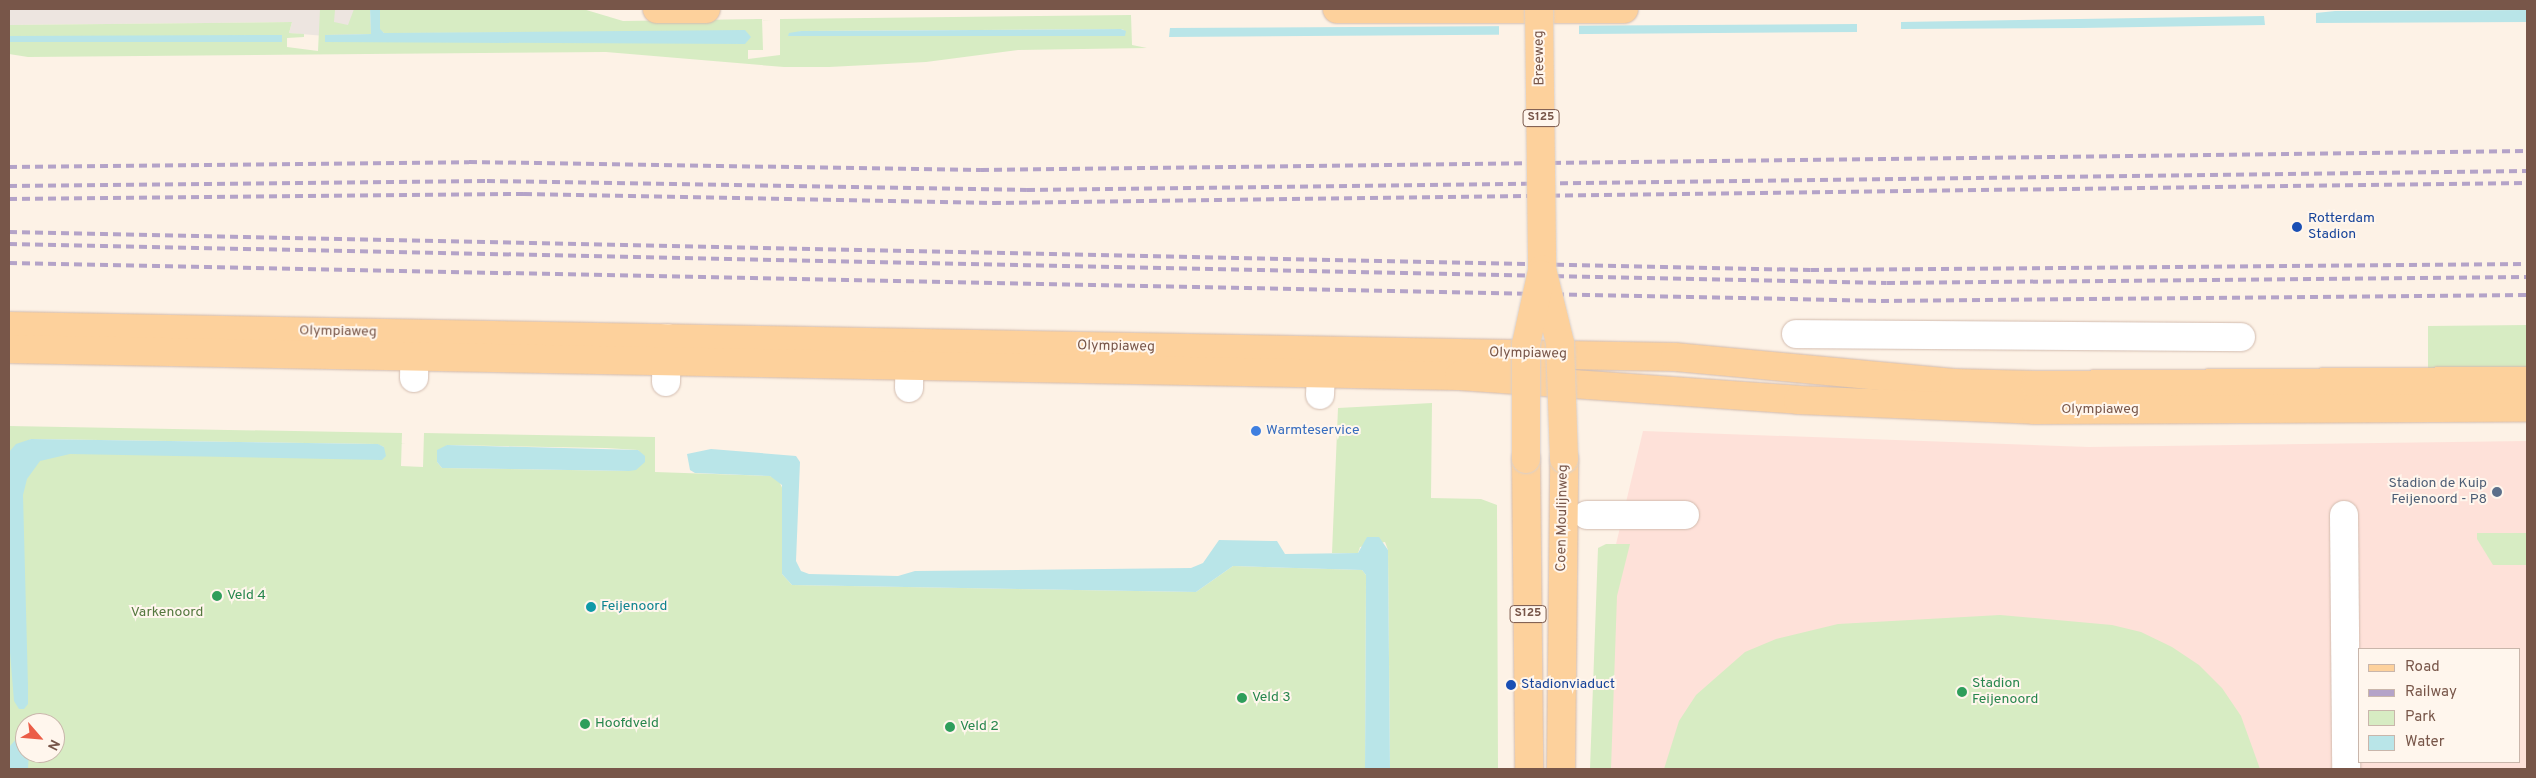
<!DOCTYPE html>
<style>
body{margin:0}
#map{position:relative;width:2536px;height:778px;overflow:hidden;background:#fdf2e6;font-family:Overpass,sans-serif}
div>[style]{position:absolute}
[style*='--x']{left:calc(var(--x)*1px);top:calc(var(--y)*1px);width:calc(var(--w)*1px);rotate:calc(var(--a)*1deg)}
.commercial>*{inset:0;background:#fee1d9}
.industrial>*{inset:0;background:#ede5e0}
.green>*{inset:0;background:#d7ecc3}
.water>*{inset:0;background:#b9e5e8}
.pier>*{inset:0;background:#fdf2e6}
.roads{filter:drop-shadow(0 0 1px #d2bbae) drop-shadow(0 0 1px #d2bbae)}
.minor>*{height:28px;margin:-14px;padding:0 14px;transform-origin:14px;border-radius:14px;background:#fff}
.major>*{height:28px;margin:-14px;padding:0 14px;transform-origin:14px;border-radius:14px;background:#fdd19c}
.rail>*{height:4px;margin-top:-2px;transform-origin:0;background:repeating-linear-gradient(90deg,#b4a3c8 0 8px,transparent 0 13px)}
.bridges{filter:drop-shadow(0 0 1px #d9d0cc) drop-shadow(0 0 1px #d9d0cc)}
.major-bridge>*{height:28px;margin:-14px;padding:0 14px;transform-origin:14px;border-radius:14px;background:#fdd19c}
.dots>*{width:14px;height:14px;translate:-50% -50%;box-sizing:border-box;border:2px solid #fff6ed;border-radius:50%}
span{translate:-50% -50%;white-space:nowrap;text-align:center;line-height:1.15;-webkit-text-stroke:4px #fff6ed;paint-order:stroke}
.shield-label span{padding:1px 4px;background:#fff6ed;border:1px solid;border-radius:4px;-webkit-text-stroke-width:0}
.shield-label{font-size:12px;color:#785649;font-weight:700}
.street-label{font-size:14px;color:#785649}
.transit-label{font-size:14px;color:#164399}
.left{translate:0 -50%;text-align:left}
.shop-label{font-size:14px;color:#366cbe}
.service-label{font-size:14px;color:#4e5e75}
.right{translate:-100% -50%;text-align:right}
.leisure-label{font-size:14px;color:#27864d}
.culture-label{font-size:14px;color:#0d838f}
.park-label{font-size:14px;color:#54783e}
.frame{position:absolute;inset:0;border:10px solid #785649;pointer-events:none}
.legend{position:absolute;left:2358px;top:648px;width:162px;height:115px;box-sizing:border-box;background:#fff6ed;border:1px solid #c9b6ab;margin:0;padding:6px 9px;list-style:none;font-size:15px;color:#785649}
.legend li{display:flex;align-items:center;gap:10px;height:25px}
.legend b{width:25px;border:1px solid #c9b6ab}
.north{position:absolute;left:15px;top:713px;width:50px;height:50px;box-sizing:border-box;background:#fff6ed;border:1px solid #c9b6ab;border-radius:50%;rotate:117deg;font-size:14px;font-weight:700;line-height:20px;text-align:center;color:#785649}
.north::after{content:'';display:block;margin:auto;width:18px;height:22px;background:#eb5d47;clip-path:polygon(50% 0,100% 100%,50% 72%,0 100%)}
</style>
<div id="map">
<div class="commercial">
<i style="clip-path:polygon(evenodd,1643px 431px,2089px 447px,2527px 441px,2527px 769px,1601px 769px,1612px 561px,1643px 431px,2360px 649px,2520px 649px,2520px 762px,2360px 762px,2360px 649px)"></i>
</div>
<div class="industrial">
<i style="clip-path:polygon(9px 9px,370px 9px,371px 34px,325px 36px,289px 33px,292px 22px,9px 25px)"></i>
</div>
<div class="green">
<i style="clip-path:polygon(evenodd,320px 9px,335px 10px,334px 22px,348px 25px,354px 9px,370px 9px,371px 34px,325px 35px,325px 41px,749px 32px,384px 33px,380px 30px,380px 9px,583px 9px,623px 21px,762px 19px,763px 50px,748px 50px,748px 59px,780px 55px,780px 19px,1131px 15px,1132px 45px,1147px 48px,1018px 50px,926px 62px,829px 67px,784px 67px,606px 52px,28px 57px,9px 54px,9px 42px,282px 42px,9px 36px,9px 25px,292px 22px,289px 33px,304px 34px,304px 37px,287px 38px,287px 47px,318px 51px,320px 9px,1121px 29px,1124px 30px,1125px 36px,788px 36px,801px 31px,1121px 29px)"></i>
<i style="clip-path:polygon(2527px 325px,2527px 370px,2428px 370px,2428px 326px)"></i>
<i style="clip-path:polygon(1432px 403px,1431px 498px,1481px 499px,1497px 505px,1498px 769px,1390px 769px,1388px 550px,1385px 542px,1360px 547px,1358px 553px,1332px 553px,1338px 408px)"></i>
<i style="clip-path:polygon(evenodd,9px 426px,402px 433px,401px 466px,423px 467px,424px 433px,655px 437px,655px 472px,770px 476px,778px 479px,785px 494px,782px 574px,792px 585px,1196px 592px,1233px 566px,1362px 570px,1366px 575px,1365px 769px,9px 769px,9px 455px,384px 447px,377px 444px,31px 439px,9px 452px,9px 426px,447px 445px,606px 448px,638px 450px,642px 456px,629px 471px,442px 468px,437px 462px,447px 445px,9px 426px,25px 723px,55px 723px,55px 753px,25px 753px,25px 723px)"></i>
<i style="clip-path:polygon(2477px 533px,2527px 533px,2527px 565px,2493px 565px,2477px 539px)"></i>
<i style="clip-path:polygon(1606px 544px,1630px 544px,1617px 596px,1611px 769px,1590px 769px,1598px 548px)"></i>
<i style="clip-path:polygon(2000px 615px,2112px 625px,2141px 632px,2172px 647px,2199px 665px,2222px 688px,2241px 716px,2260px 769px,1664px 769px,1679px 721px,1696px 695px,1745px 652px,1776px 639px,1838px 624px)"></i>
</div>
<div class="water">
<i style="clip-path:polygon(370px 9px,380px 9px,380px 29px,384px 33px,745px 30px,751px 37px,745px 44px,325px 42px,325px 35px,371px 34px)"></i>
<i style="clip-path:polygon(2527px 10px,2527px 22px,2316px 23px,2316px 13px,2335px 11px)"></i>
<i style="clip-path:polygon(2264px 16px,2265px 25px,2080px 28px,1901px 29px,1901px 22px)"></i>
<i style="clip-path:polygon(1857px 24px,1857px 32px,1169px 37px,1170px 28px)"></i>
<i style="clip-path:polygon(1121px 29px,1126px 31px,1125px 36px,788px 36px,789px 33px,801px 31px)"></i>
<i style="clip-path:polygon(282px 35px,282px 42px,9px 42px,9px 36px)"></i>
<i style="clip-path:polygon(31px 439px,378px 444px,384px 447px,386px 456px,382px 460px,70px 454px,40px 461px,27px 479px,23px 495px,28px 686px,28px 704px,24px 709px,19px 709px,14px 701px,9px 640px,9px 452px,16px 444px)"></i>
<i style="clip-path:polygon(447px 445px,638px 450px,645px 456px,645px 462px,636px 470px,629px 471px,442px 468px,437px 462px,437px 450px)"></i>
<i style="clip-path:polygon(711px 449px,796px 456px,800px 462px,796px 561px,801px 571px,809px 574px,898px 576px,915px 571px,1191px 568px,1203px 563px,1219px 540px,1277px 541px,1285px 554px,1358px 553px,1367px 537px,1379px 537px,1388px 550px,1390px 769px,1365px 769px,1366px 575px,1362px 570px,1233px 566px,1196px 592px,792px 585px,782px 574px,782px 485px,770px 476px,695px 473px,690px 470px,687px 454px)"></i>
<i style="clip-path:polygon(18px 737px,25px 739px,25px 753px,29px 753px,28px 769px,9px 769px,10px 746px)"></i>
</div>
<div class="pier">
<i style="clip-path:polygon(1499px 24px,1579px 24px,1579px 36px,1499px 37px)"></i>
</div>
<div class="roads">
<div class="minor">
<i style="--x:1796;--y:334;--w:445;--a:0.4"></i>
<i style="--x:414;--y:378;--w:44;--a:-88.7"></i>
<i style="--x:666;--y:382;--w:44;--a:-88.7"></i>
<i style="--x:909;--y:388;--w:44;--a:-88.7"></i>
<i style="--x:1320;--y:395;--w:44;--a:-87.4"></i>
<i style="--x:1587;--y:515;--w:98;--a:0"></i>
<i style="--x:2344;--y:515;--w:254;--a:89.5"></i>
</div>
<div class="major">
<i style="--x:657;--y:9;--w:49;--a:0"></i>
<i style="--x:1337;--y:9;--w:287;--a:0"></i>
<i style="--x:9;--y:326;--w:1666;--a:1.07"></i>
<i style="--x:1675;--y:357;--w:280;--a:5.3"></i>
<i style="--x:1954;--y:383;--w:81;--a:1.4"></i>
<i style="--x:2035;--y:385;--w:492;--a:-0.5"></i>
<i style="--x:9;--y:349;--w:1450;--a:1.07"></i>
<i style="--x:1459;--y:376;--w:340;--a:4"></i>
<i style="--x:1798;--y:400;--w:236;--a:2.4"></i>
<i style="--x:2034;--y:410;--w:493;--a:-0.3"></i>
<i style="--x:1526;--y:459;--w:310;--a:89.4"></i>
<i style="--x:1561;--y:769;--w:310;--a:-89.4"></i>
</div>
</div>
<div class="rail">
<i style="--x:9;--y:167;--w:460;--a:-0.6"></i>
<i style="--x:469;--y:162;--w:512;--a:0.9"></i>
<i style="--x:981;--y:170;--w:1546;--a:-0.7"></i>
<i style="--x:9;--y:186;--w:478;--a:-0.6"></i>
<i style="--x:487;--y:181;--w:540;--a:0.95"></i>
<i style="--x:1027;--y:190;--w:1500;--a:-0.73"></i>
<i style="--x:9;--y:199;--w:515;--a:-0.56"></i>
<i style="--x:524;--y:194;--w:469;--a:1.1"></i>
<i style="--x:993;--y:203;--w:1534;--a:-0.75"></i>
<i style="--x:9;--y:232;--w:1802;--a:1.21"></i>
<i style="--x:1811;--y:270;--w:716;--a:-0.48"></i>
<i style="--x:9;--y:244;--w:1878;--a:1.19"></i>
<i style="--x:1887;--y:283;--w:640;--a:-0.54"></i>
<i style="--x:9;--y:263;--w:1872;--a:1.16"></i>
<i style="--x:1881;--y:301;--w:646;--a:-0.53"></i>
</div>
<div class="bridges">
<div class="major-bridge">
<i style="--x:1539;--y:9;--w:260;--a:89.3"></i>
<i style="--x:1542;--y:269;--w:76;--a:76.3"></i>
<i style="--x:1560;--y:343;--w:116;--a:88"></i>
<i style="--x:1526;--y:459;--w:115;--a:-90"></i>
<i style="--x:1526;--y:344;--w:71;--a:-77.7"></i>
</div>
</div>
<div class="dots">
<i style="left:2297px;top:227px;background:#1a4fb4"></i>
<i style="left:1256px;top:431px;background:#3f7fe0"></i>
<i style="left:2497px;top:492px;background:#5c6f8a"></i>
<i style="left:217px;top:596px;background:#2e9e5b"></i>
<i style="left:591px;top:607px;background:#0f9aa8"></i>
<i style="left:1511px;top:685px;background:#1a4fb4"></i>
<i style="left:1962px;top:692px;background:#2e9e5b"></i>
<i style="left:1242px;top:698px;background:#2e9e5b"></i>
<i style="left:585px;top:724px;background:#2e9e5b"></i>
<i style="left:950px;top:727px;background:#2e9e5b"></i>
</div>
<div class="shield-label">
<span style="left:1541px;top:118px">S125</span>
<span style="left:1528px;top:614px">S125</span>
</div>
<div class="street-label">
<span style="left:1540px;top:58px;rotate:-91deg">Breeweg</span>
<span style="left:338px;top:332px;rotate:1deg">Olympiaweg</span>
<span style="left:1116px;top:347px;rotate:1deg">Olympiaweg</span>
<span style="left:1528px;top:354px;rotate:1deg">Olympiaweg</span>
<span style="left:2100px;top:410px">Olympiaweg</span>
<span style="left:1563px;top:518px;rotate:-89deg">Coen Moulijnweg</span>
</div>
<div class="transit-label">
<span class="left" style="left:2308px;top:227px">Rotterdam<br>Stadion</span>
<span class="left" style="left:1521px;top:685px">Stadionviaduct</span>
</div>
<div class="shop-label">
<span class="left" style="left:1266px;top:431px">Warmteservice</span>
</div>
<div class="service-label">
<span class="right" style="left:2487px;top:492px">Stadion de Kuip<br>Feijenoord - P8</span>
</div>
<div class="leisure-label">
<span class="left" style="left:227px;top:596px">Veld 4</span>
<span class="left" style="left:1972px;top:692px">Stadion<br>Feijenoord</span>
<span class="left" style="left:1252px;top:698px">Veld 3</span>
<span class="left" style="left:595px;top:724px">Hoofdveld</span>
<span class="left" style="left:960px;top:727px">Veld 2</span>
</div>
<div class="culture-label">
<span class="left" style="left:601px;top:607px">Feijenoord</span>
</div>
<div class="park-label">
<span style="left:167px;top:613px">Varkenoord</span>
</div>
<div class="frame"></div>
<ul class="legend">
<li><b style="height:6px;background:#fdd19c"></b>Road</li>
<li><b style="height:6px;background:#b4a3c8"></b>Railway</li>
<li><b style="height:14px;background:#d7ecc3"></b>Park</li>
<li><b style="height:14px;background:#b9e5e8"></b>Water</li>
</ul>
<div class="north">N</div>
</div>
